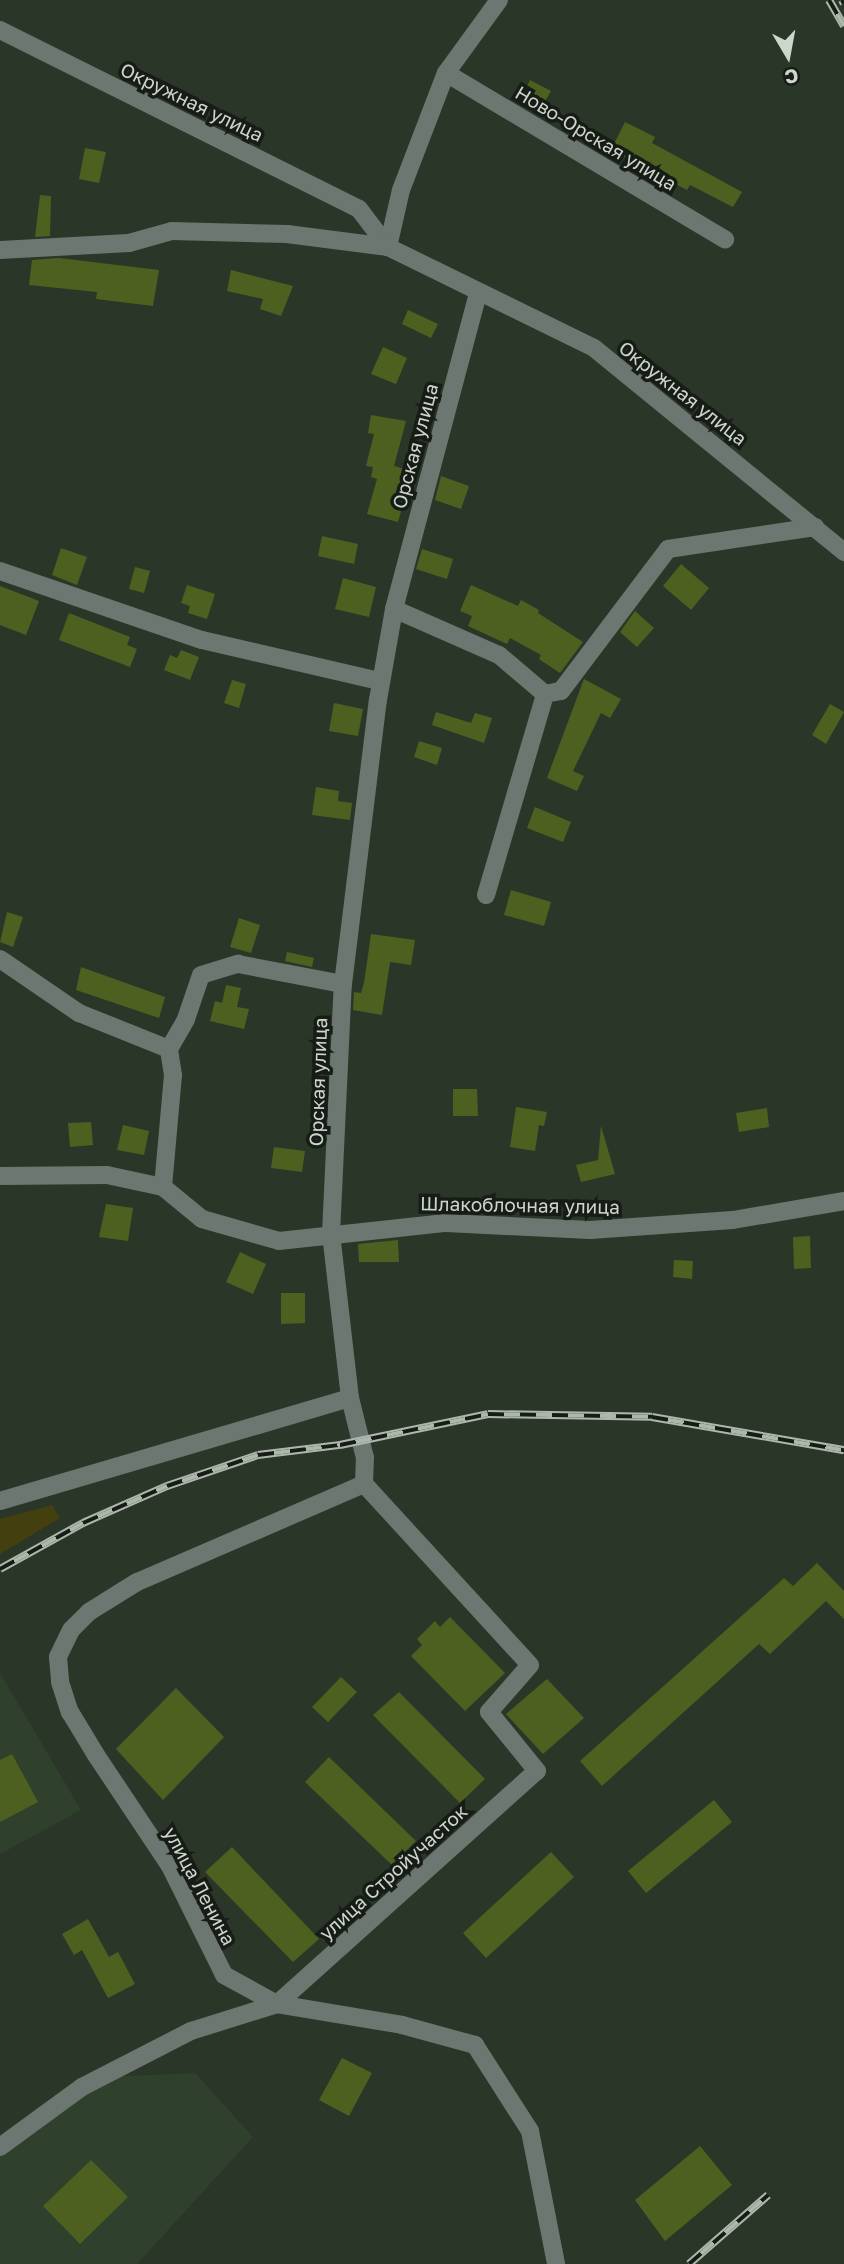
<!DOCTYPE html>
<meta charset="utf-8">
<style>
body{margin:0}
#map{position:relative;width:844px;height:2264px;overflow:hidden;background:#2a3728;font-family:"Golos Text",sans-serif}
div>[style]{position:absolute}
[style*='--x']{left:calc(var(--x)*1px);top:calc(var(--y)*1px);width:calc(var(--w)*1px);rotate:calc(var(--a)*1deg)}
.built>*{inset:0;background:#2f412d}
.green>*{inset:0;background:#433f0f}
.building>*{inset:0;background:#4e601f}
.minor>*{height:18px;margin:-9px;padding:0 9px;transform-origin:9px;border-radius:9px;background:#6d7771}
.rail>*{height:8px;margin-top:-4px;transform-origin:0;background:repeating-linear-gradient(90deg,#171d16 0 16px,#adb7ac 0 32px);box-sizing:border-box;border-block:2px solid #adb7ac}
span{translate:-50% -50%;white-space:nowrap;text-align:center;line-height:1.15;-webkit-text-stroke:7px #171d16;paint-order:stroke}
.street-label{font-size:19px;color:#cdd6cc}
.north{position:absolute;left:753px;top:21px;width:70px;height:70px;-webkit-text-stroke:5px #171d16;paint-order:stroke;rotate:170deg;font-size:19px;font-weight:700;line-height:28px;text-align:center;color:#cdd6cc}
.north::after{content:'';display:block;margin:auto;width:24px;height:32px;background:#cdd6cc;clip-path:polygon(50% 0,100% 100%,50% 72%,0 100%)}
</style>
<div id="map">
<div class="built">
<i style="clip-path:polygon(0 1673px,81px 1810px,0 1854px)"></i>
<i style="clip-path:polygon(195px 2073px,253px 2137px,137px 2264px,0 2264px,0 2151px,102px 2077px)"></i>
</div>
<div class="green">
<i style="clip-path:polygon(52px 1505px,60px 1518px,0 1554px,0 1519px)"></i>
</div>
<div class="building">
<i style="clip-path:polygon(530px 80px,551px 91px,538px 114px,511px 99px,517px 88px,524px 92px)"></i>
<i style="clip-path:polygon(625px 122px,655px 137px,652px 143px,742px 192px,733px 207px,690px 185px,687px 190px,611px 150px)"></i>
<i style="clip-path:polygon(85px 148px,106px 152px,99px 183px,79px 179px)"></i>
<i style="clip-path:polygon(40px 195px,51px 196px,50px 236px,35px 237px)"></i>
<i style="clip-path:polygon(59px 258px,159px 270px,153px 306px,96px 299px,97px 292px,29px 285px,32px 260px)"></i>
<i style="clip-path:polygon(231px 270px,293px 286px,281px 316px,260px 309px,263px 299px,227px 291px)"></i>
<i style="clip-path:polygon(408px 310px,438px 324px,431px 338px,402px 324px)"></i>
<i style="clip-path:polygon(383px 347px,407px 358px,396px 384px,371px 374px)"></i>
<i style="clip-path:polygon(371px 415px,406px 421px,394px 466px,404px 469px,396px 502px,403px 504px,398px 522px,367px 514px,377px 479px,371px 477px,373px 467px,366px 466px,374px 434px,368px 433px)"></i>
<i style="clip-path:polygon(441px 476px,469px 486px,461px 509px,435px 500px)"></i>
<i style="clip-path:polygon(322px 536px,358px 544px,354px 564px,318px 556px)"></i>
<i style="clip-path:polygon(61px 548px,87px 557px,77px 585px,52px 575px)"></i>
<i style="clip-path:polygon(422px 549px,453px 559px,447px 579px,416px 569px)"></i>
<i style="clip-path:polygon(681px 564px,709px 588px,691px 610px,663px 586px)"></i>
<i style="clip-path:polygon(135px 567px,150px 571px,144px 593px,129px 589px)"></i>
<i style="clip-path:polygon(343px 578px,376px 587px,369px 617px,335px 609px)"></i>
<i style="clip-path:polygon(187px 585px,215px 594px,207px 619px,188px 613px,190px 606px,181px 603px)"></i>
<i style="clip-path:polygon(471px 585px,518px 606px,521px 600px,539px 610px,538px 613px,583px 642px,560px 673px,539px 659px,541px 655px,510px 638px,507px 644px,468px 626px,472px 616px,460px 611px)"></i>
<i style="clip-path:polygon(0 586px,39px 601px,26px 635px,0 625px)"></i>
<i style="clip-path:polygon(635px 611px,654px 628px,637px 647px,620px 632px)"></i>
<i style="clip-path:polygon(69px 613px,130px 637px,127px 645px,137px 649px,130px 667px,59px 640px)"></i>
<i style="clip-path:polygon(181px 650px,199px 657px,190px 680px,164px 670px,170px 655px,177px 658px)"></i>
<i style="clip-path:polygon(584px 679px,621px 699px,610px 718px,601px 713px,573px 771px,584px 776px,577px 791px,547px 778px)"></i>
<i style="clip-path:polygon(232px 680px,246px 684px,239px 708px,224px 703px)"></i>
<i style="clip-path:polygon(334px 703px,363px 709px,358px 736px,329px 731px)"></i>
<i style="clip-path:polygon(830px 704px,844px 712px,826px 744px,812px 735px)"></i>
<i style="clip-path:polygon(436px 712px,471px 723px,475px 713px,492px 718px,484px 743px,432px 725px)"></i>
<i style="clip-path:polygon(419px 741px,442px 748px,437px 765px,414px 757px)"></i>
<i style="clip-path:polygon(316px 787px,339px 791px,338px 801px,352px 803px,350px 820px,312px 815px)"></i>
<i style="clip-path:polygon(535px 807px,571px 822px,563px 842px,527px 828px)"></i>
<i style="clip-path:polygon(511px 890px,551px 902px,544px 926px,504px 915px)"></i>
<i style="clip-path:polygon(7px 912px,23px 917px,13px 947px,0 942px)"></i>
<i style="clip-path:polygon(239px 918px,260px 925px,251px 953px,230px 947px)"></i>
<i style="clip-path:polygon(371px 934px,415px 940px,411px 965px,390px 962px,382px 1015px,353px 1010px,354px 992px,361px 993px,364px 983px)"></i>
<i style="clip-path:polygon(287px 952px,314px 958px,312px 967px,285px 961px)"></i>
<i style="clip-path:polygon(81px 967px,165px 997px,159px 1018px,76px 990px)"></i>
<i style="clip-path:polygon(226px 985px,241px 988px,237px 1007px,249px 1009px,244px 1029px,210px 1021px,215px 1001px,222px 1003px)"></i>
<i style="clip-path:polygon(453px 1089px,477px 1089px,478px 1116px,453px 1116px)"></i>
<i style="clip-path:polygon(516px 1107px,547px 1112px,544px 1126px,539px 1125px,535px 1151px,510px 1147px)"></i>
<i style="clip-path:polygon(767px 1108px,769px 1127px,739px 1132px,736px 1113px)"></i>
<i style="clip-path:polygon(91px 1122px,93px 1145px,70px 1147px,68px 1123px)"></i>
<i style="clip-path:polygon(123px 1125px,149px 1131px,144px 1155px,117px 1150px)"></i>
<i style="clip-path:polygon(601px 1126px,615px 1174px,581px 1182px,576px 1165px,598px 1160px)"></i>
<i style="clip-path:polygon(274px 1147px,305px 1151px,302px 1172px,271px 1168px)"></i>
<i style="clip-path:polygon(106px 1204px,133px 1208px,128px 1241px,99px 1237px)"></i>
<i style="clip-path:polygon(810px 1236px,811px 1268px,794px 1269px,793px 1237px)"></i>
<i style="clip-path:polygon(398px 1240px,399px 1262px,359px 1262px,358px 1244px)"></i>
<i style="clip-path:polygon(240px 1252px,266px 1264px,253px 1294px,226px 1282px)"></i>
<i style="clip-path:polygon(674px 1260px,693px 1261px,692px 1279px,673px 1277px)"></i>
<i style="clip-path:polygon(281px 1293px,305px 1293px,305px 1323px,281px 1324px)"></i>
<i style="clip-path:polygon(817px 1563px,844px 1591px,844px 1619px,826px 1601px,770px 1654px,759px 1644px,602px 1786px,580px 1761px,784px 1578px,793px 1586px)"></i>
<i style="clip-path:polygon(450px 1617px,505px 1673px,465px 1711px,411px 1656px,422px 1645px,417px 1639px,435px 1621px,440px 1627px)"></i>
<i style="clip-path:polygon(341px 1677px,357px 1692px,328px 1722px,312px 1707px)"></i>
<i style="clip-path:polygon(547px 1679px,584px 1718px,543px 1754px,506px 1714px)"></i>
<i style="clip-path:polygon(176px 1688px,224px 1737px,163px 1800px,116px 1749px)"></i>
<i style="clip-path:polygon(399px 1692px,485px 1779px,460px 1803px,373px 1715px)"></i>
<i style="clip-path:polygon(12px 1754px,38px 1802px,0 1822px,0 1760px)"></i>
<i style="clip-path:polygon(329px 1757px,416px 1841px,392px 1865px,305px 1782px)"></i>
<i style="clip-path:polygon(714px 1800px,732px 1822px,646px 1893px,628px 1871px)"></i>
<i style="clip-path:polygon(232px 1847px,319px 1939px,293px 1962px,205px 1872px)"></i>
<i style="clip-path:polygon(551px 1852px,574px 1877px,486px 1958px,463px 1933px)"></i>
<i style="clip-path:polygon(88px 1919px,109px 1957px,118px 1952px,135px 1984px,108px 1998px,82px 1950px,74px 1955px,62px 1934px)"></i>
<i style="clip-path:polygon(342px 2058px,372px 2073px,349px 2116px,319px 2100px)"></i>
<i style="clip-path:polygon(700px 2146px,732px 2185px,665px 2241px,635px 2200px)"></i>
<i style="clip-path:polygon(91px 2160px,128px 2197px,80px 2244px,43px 2206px)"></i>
</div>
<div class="minor">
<i style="--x:0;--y:30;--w:401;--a:26.5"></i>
<i style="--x:359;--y:209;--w:48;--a:52.7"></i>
<i style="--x:446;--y:73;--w:325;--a:30.8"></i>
<i style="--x:388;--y:247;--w:58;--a:-77.2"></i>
<i style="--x:401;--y:190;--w:125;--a:-69"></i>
<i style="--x:446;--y:73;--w:90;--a:-54"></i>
<i style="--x:0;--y:250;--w:129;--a:-3.1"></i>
<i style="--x:129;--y:243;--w:45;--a:-15.6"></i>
<i style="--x:172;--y:231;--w:115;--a:1.5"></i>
<i style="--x:287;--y:234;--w:102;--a:7.3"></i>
<i style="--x:388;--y:247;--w:229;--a:26.1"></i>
<i style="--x:594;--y:348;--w:323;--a:39.2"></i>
<i style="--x:0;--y:571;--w:213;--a:18.9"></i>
<i style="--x:202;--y:640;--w:183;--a:13"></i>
<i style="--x:394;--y:609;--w:115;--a:23.7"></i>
<i style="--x:499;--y:655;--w:60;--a:40.3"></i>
<i style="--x:545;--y:694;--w:16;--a:-11"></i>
<i style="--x:561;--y:691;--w:178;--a:-53"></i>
<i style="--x:668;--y:549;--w:149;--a:-8.5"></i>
<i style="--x:486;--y:895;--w:209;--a:-73.6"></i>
<i style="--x:0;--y:959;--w:96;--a:34.4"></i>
<i style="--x:79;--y:1013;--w:97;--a:21.8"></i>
<i style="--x:169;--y:1049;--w:34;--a:-60"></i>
<i style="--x:186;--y:1019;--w:46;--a:-71.2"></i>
<i style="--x:201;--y:975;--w:39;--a:-17"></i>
<i style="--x:238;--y:964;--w:107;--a:10.8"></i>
<i style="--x:0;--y:1176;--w:107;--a:-0.5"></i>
<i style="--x:107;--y:1175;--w:57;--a:12.1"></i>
<i style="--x:163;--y:1187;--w:50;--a:39.4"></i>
<i style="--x:202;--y:1219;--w:80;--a:15.9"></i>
<i style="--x:279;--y:1241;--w:168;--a:-6.2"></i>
<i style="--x:446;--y:1223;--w:144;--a:2.8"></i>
<i style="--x:590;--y:1230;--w:143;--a:-4"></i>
<i style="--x:733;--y:1220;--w:113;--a:-9.7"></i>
<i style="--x:163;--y:1187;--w:112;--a:-84.9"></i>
<i style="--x:173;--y:1075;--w:26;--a:-99"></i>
<i style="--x:364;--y:1484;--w:247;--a:156.6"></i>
<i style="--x:137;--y:1582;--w:57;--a:148"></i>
<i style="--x:89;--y:1612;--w:25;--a:135"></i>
<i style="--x:71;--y:1630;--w:30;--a:116"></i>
<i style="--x:58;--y:1657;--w:25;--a:85"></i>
<i style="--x:60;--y:1682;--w:32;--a:72"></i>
<i style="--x:70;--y:1712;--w:50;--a:58.8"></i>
<i style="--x:96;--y:1755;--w:133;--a:56.3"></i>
<i style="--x:170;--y:1866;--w:122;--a:63.6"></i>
<i style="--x:224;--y:1975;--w:60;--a:28.7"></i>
<i style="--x:277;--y:2004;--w:127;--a:9.5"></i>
<i style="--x:402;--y:2025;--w:76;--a:15.3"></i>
<i style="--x:475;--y:2045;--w:102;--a:57.4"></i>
<i style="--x:530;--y:2131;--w:136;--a:78.9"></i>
<i style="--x:364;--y:1484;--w:26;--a:-88"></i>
<i style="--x:365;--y:1458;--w:62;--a:-104"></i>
<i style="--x:350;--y:1398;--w:165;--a:-96.6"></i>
<i style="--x:331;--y:1234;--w:250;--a:-87.3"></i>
<i style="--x:343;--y:984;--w:286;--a:-83"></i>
<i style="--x:378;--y:700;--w:92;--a:-80"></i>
<i style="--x:394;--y:609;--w:326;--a:-75.1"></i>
<i style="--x:0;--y:1501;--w:365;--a:-16.4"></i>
<i style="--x:0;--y:2147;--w:102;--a:-36.2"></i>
<i style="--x:82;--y:2087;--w:123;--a:-27.2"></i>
<i style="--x:191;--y:2031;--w:90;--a:-17.4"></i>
<i style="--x:277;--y:2004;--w:349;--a:-41.9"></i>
<i style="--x:537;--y:1771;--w:76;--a:-129.1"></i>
<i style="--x:489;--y:1712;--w:62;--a:-48.9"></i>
<i style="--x:530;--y:1665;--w:246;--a:-132.5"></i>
</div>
<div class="rail">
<i style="--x:829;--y:0;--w:30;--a:60"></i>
<i style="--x:842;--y:0;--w:4;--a:63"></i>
<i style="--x:0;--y:1569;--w:95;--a:-29"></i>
<i style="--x:83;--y:1523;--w:92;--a:-23.8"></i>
<i style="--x:167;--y:1486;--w:96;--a:-18.8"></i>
<i style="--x:258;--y:1455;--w:83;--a:-7"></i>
<i style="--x:340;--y:1445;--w:151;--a:-11.8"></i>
<i style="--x:488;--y:1414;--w:164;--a:1"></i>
<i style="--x:652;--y:1417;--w:195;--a:9.8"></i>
<i style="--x:689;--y:2264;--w:105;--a:-41.1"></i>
</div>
<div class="street-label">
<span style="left:192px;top:102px;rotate:26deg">Окружная улица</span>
<span style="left:596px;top:138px;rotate:31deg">Ново-Орская улица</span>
<span style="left:683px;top:393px;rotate:38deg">Окружная улица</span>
<span style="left:415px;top:446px;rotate:-75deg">Орская улица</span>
<span style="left:318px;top:1082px;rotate:-88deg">Орская улица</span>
<span style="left:520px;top:1205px;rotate:1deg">Шлакоблочная улица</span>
<span style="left:393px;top:1872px;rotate:-42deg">улица Стройучасток</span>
<span style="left:200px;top:1886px;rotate:62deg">улица Ленина</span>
</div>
<div class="north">С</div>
</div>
